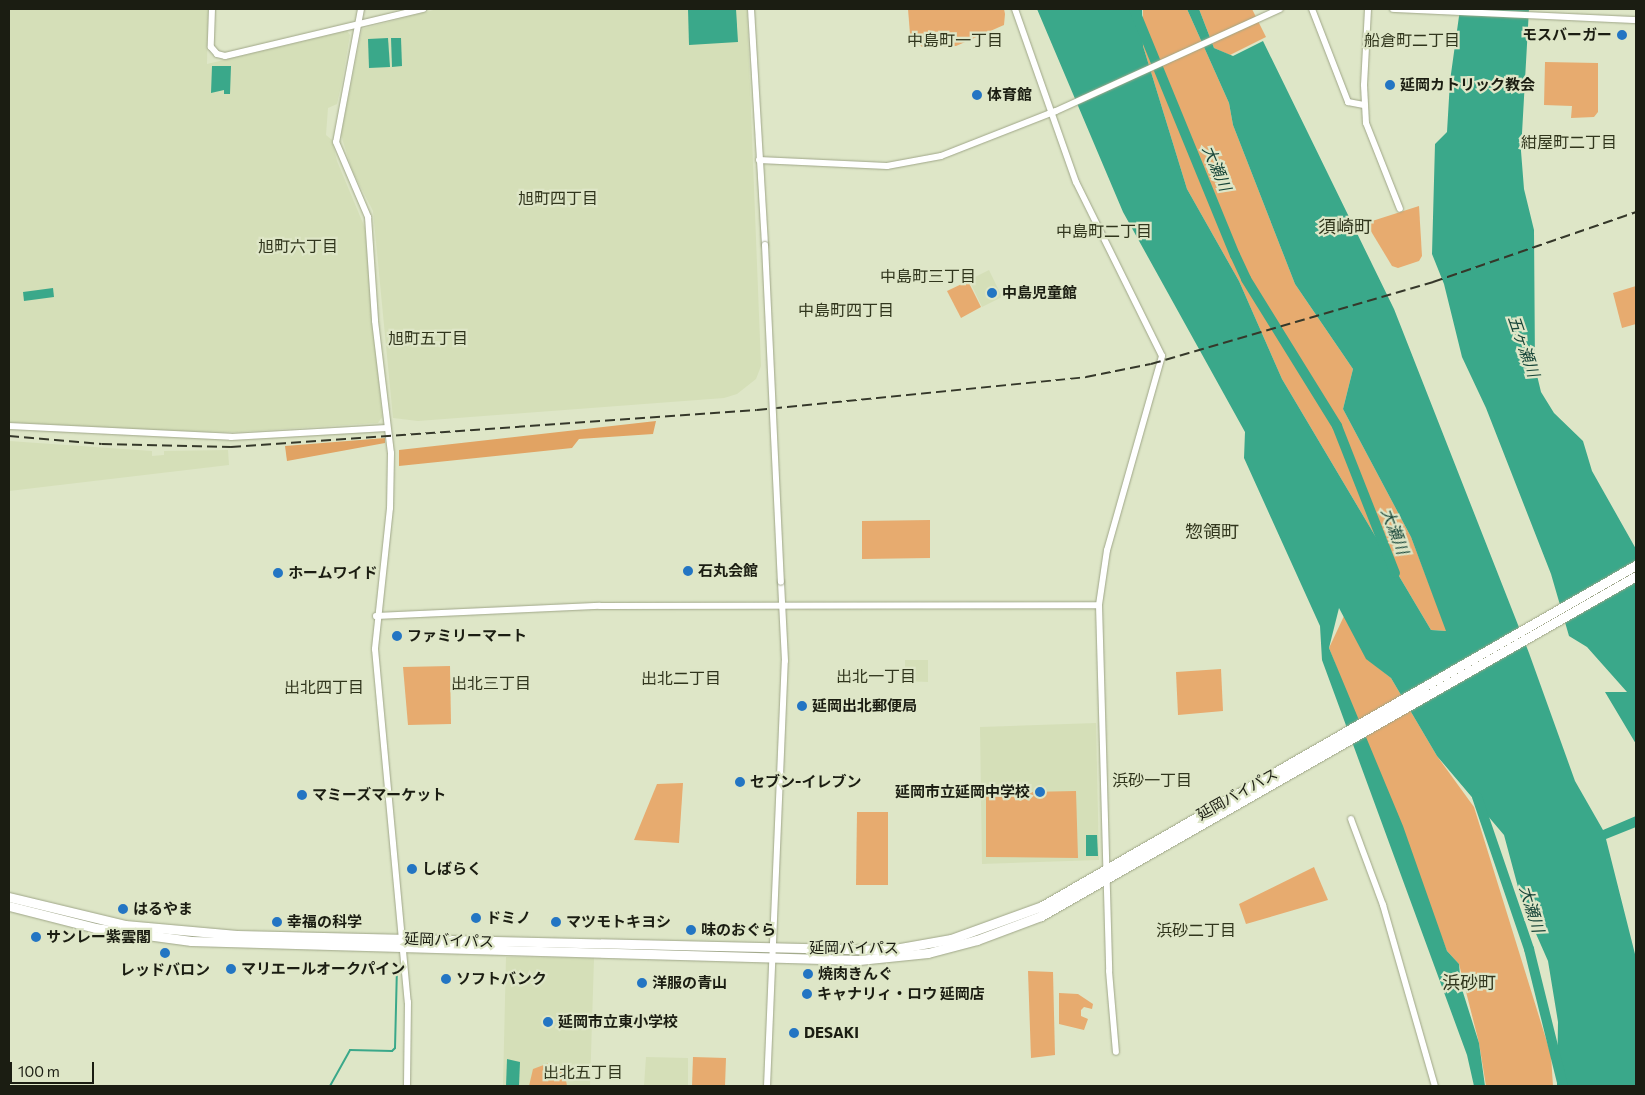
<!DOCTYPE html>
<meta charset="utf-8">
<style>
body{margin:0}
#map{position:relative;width:1645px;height:1095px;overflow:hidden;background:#dee6c7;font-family:Commissioner,"Noto Sans JP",sans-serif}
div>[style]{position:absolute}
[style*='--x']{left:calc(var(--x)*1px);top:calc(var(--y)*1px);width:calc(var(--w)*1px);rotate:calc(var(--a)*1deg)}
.built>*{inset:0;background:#d5dfb8}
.green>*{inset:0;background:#e7ab6f}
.forest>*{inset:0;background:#e1a363}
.water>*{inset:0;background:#3aa88a}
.stream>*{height:2px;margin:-1px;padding:0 1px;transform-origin:1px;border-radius:1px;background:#3aa88a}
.river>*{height:10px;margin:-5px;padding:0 5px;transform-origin:5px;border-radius:5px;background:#3aa88a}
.roads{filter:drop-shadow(0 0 1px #9fa688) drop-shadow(0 0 1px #9fa688)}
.tertiary>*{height:6px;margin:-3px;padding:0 3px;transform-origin:3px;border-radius:3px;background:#fff}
.trunk>*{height:9px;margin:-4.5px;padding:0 4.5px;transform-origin:4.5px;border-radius:4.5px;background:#fff}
.rail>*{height:2px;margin-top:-1px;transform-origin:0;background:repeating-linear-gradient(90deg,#35382a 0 10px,transparent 0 15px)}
.bridges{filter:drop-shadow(0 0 1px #9fa688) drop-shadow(0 0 1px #9fa688)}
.tertiary-bridge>*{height:6px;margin:-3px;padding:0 3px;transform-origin:3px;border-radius:3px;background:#fff}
.dots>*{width:14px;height:14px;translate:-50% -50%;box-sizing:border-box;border:2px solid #dee6c7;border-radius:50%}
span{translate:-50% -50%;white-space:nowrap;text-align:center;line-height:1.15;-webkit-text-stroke:4.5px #dee6c7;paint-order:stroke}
.poi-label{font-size:15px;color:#1b1d12;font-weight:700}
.right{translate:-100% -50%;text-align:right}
.left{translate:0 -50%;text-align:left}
.street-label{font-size:15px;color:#1b1d12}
.neighbourhood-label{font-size:16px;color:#31361d}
.water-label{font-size:16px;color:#174538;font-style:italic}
.quarter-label{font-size:18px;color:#31361d}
.frame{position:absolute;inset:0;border:10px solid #1b1d12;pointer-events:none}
.scale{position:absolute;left:10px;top:1062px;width:84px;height:22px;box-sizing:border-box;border:2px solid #1b1d12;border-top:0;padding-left:6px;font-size:15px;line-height:18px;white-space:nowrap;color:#1b1d12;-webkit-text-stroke:4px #dee6c7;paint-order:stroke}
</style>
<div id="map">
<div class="built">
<i style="clip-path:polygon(9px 9px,208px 9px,207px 64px,347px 31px,350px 35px,342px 82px,337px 104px,328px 108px,326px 135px,332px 140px,337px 161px,365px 228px,382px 417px,378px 423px,237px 432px,162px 431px,9px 422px)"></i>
<i style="clip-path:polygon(437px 9px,747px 9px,761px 366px,756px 379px,737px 394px,724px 398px,418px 421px,393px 418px,373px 211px,352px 170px,341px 135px,362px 29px)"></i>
<i style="clip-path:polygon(989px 270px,1002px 297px,982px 307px,969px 280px)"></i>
<i style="clip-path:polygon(9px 441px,152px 451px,152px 456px,164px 455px,164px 451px,228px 450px,229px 465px,9px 491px)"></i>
<i style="clip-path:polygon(905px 660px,928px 660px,928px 682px,905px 681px)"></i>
<i style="clip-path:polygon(1096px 723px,1099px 860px,982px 864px,980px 727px)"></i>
<i style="clip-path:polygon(506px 957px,594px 958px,590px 1086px,503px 1086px)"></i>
<i style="clip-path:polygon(646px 1057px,688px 1058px,688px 1086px,644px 1086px)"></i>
</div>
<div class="green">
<i style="clip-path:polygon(908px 9px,1004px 9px,1005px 14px,1004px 25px,956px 46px,922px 47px,910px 34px)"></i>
<i style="clip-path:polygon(1143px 9px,1187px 9px,1229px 103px,1233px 125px,1295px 284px,1353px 369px,1343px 409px,1411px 537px,1447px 631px,1431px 630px,1282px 379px,1239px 281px,1187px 189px,1143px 46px)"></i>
<i style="clip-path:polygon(1199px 9px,1252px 9px,1266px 37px,1230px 55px,1214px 48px)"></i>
<i style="clip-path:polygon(1545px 62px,1598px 63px,1598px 112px,1594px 117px,1571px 118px,1572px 106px,1544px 105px)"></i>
<i style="clip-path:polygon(1419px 206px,1422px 256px,1419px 261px,1398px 268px,1392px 266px,1366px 223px)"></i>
<i style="clip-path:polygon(968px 281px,981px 307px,961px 318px,947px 291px)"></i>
<i style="clip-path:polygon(1636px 286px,1636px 324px,1622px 328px,1613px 293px)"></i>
<i style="clip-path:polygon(930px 520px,930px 558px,862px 559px,862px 521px)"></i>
<i style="clip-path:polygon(1344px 616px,1366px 658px,1391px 678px,1437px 756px,1474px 807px,1551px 1055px,1553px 1086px,1486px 1086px,1479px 1043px,1459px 964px,1447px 951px,1329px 648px)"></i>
<i style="clip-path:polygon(450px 666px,451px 724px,408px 725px,403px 667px)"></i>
<i style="clip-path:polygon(1221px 669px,1223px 711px,1178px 715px,1176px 672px)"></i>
<i style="clip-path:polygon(683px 783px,679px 843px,634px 840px,657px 784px)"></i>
<i style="clip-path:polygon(1076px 791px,1078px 858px,986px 857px,986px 793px)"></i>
<i style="clip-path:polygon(857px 812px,888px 812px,888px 885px,856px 885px)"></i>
<i style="clip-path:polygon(1314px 867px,1328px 900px,1246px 924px,1239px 904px)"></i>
<i style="clip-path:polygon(1028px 971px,1053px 972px,1055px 1055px,1031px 1058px)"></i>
<i style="clip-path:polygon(1059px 993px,1078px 994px,1093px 1004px,1092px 1009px,1084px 1007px,1081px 1010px,1081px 1016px,1088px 1019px,1084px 1030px,1059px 1024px)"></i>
<i style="clip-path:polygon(693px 1057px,726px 1058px,725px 1086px,692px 1086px)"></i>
<i style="clip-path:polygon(549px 1063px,564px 1069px,567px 1086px,529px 1086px,533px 1069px)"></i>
</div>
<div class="forest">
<i style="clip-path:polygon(656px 421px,653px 434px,579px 439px,572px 448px,399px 466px,399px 450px)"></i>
<i style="clip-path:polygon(385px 438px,385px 443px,287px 461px,285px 446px)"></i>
</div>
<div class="water">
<i style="clip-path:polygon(688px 9px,736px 9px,738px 42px,689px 45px)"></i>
<i style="clip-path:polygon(1037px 9px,1142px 9px,1143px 46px,1187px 189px,1239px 281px,1282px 379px,1431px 630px,1446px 631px,1411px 537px,1343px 409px,1353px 369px,1295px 284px,1233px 125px,1229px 103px,1187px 9px,1199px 9px,1214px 48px,1233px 56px,1263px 41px,1394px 309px,1529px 653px,1575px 781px,1603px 830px,1636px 816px,1636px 827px,1606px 839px,1636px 958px,1636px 1086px,1557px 1086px,1558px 1022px,1548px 961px,1522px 902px,1504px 835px,1437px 756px,1391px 678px,1366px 659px,1339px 608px,1329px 648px,1403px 826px,1447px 951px,1459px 964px,1461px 986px,1479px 1043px,1485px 1086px,1474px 1086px,1467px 1055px,1322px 660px,1320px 626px,1244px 458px,1245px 432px,1123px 212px)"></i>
<i style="clip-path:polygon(1460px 9px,1529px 9px,1521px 151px,1524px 189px,1534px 230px,1535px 367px,1541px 392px,1554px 413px,1583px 441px,1592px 471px,1636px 549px,1636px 744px,1605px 692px,1627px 692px,1587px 647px,1569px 636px,1551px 574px,1486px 408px,1462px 357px,1444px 284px,1432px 254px,1435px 144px,1447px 132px,1450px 81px)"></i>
<i style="clip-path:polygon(388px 38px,390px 67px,369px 68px,368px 39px)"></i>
<i style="clip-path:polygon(391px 38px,401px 38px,402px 66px,392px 67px)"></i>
<i style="clip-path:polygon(212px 66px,231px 66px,230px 94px,224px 94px,224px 90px,211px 93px)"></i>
<i style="clip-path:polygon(53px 288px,54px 297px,24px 301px,23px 292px)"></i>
<i style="clip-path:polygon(1086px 835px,1097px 835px,1098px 856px,1086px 856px)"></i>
<i style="clip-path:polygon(507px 1059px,520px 1062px,519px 1086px,506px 1086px)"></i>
</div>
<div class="stream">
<i style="--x:330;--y:1086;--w:41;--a:-60.9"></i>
<i style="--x:350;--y:1050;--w:42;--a:1.4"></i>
<i style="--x:392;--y:1051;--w:4;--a:-45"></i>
<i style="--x:395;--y:1048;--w:83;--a:-88.6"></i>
</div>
<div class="river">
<i style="--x:1134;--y:9;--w:266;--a:67.7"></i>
<i style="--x:1235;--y:255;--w:26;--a:65"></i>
<i style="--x:1246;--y:279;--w:173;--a:58.2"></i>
<i style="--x:1337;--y:426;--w:158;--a:68.5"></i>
<i style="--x:1477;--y:797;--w:161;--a:71.1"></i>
<i style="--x:1529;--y:949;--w:141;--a:76.1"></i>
</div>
<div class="roads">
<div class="tertiary">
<i style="--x:212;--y:9;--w:38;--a:92"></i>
<i style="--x:211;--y:47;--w:9;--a:49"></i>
<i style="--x:217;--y:54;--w:8;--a:14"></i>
<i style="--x:225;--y:56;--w:204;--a:-13.4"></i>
<i style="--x:361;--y:9;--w:135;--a:100.6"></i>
<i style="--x:336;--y:142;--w:82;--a:66.9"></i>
<i style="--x:368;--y:217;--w:104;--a:86.1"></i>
<i style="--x:375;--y:321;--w:133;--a:83.1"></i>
<i style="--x:391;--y:453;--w:55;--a:91"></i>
<i style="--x:390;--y:508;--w:142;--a:96.1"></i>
<i style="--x:375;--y:649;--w:355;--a:84.7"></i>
<i style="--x:408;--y:1002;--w:84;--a:90.7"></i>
<i style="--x:751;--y:9;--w:236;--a:86.6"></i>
<i style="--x:1015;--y:9;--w:183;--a:70.6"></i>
<i style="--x:1076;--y:182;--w:194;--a:63.7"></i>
<i style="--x:1162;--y:356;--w:202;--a:105.8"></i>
<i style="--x:1107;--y:550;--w:56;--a:98.3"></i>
<i style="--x:1099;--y:605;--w:366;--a:88.4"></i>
<i style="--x:1109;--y:971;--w:81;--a:85.1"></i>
<i style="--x:1312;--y:9;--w:100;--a:68.8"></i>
<i style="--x:1348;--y:102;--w:16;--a:11"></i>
<i style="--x:1368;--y:9;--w:76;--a:93"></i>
<i style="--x:1364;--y:85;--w:38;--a:87"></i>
<i style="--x:1366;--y:123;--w:92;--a:68.4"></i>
<i style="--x:1393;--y:9;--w:243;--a:2.6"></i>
<i style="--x:759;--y:160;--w:128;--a:2.7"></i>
<i style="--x:887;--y:166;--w:55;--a:-10.5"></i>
<i style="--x:941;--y:156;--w:123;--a:-21.4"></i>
<i style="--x:1056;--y:111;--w:246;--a:-24.5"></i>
<i style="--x:9;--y:426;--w:222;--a:2.8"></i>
<i style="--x:231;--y:437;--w:156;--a:-3.3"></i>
<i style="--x:376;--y:616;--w:224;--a:-2.6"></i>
<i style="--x:600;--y:606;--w:499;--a:-0.1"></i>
<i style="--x:1351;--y:819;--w:92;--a:69.6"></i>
<i style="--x:1383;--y:905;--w:188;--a:74"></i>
<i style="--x:767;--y:1086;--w:425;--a:-87.6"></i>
<i style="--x:785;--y:661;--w:79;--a:-92.9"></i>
</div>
<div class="trunk">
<i style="--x:9;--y:897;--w:119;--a:13.6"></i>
<i style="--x:125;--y:925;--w:112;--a:5.1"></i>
<i style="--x:237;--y:935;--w:652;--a:1.32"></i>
<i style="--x:889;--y:950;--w:63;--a:-10.1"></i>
<i style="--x:951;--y:939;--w:97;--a:-19.9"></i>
<i style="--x:1042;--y:906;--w:685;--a:-29.86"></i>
<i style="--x:9;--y:906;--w:89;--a:14.3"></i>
<i style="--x:95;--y:928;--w:97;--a:7.7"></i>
<i style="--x:191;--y:941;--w:668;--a:1.63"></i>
<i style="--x:859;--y:960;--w:69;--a:-5.8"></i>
<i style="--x:928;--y:953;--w:51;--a:-14.9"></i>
<i style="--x:977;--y:940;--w:68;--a:-20.6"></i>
<i style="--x:1041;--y:916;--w:685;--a:-29.74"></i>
</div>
</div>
<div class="rail">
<i style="--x:9;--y:436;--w:93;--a:4.9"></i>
<i style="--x:102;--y:444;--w:129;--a:1.3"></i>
<i style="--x:231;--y:447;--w:527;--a:-4.02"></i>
<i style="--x:757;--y:410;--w:331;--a:-5.7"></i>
<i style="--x:1086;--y:377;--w:66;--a:-11.3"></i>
<i style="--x:1151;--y:364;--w:294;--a:-16.2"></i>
<i style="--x:1433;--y:282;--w:215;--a:-19"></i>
</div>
<div class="bridges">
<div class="tertiary-bridge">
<i style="--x:765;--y:245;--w:337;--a:87.3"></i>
</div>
</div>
<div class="dots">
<i style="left:1622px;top:35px;background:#2375c3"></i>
<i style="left:1390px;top:85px;background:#2375c3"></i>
<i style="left:977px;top:95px;background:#2375c3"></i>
<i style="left:992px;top:293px;background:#2375c3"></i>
<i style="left:688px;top:571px;background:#2375c3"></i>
<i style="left:278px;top:573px;background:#2375c3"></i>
<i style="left:397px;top:636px;background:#2375c3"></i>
<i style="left:802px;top:706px;background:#2375c3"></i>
<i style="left:740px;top:782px;background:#2375c3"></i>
<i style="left:1040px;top:792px;background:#2375c3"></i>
<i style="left:302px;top:795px;background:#2375c3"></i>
<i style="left:412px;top:869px;background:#2375c3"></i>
<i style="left:123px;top:909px;background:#2375c3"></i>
<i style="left:476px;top:918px;background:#2375c3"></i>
<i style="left:277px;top:922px;background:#2375c3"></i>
<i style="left:556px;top:922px;background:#2375c3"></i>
<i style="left:691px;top:930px;background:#2375c3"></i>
<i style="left:36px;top:937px;background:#2375c3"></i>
<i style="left:165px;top:953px;background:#2375c3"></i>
<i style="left:231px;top:969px;background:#2375c3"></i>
<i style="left:808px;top:974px;background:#2375c3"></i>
<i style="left:446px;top:979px;background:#2375c3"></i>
<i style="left:642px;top:983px;background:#2375c3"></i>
<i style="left:807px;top:994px;background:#2375c3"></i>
<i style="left:548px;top:1022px;background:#2375c3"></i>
<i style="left:794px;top:1033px;background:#2375c3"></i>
</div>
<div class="poi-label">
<span class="right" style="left:1612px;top:35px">モスバーガー</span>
<span class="left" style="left:1400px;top:85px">延岡カトリック教会</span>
<span class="left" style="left:987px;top:95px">体育館</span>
<span class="left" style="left:1002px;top:293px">中島児童館</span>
<span class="left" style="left:698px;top:571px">石丸会館</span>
<span class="left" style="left:288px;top:573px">ホームワイド</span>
<span class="left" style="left:407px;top:636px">ファミリーマート</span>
<span class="left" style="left:812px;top:706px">延岡出北郵便局</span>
<span class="left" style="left:750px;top:782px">セブン-イレブン</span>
<span class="right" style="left:1030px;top:792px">延岡市立延岡中学校</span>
<span class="left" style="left:312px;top:795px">マミーズマーケット</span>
<span class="left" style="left:422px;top:869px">しばらく</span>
<span class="left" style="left:133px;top:909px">はるやま</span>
<span class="left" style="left:486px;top:918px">ドミノ</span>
<span class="left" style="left:287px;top:922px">幸福の科学</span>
<span class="left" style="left:566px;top:922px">マツモトキヨシ</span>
<span class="left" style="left:701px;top:930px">味のおぐら</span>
<span class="left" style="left:46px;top:937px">サンレー紫雲閣</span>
<span class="left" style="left:241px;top:969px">マリエールオークパイン</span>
<span style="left:165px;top:970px">レッドバロン</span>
<span class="left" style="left:818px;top:974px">焼肉きんぐ</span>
<span class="left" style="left:456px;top:979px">ソフトバンク</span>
<span class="left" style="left:652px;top:983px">洋服の青山</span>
<span class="left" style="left:817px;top:994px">キャナリィ・ロウ 延岡店</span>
<span class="left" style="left:558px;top:1022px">延岡市立東小学校</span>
<span class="left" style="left:804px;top:1033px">DESAKI</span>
</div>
<div class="street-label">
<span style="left:1237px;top:794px;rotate:-29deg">延岡バイパス</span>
<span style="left:449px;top:940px;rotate:2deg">延岡バイパス</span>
<span style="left:854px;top:948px">延岡バイパス</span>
</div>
<div class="neighbourhood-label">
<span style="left:955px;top:40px">中島町一丁目</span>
<span style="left:1412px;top:40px">船倉町二丁目</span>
<span style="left:1569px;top:142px">紺屋町二丁目</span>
<span style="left:558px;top:198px">旭町四丁目</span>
<span style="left:1104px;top:231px">中島町二丁目</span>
<span style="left:298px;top:246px">旭町六丁目</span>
<span style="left:928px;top:276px">中島町三丁目</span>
<span style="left:846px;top:310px">中島町四丁目</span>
<span style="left:428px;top:338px">旭町五丁目</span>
<span style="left:876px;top:676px">出北一丁目</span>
<span style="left:681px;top:678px">出北二丁目</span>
<span style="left:491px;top:683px">出北三丁目</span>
<span style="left:324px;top:687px">出北四丁目</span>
<span style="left:1152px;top:780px">浜砂一丁目</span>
<span style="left:1196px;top:930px">浜砂二丁目</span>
<span style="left:583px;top:1072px">出北五丁目</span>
</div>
<div class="water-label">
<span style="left:1217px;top:168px;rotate:67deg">大瀬川</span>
<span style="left:1524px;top:346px;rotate:71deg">五ヶ瀬川</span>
<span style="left:1395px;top:531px;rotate:69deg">大瀬川</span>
<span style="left:1532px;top:909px;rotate:73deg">大瀬川</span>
</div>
<div class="quarter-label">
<span style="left:1345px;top:226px">須崎町</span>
<span style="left:1212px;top:531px">惣領町</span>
<span style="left:1469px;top:982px">浜砂町</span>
</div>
<div class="frame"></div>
<div class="scale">100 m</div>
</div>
